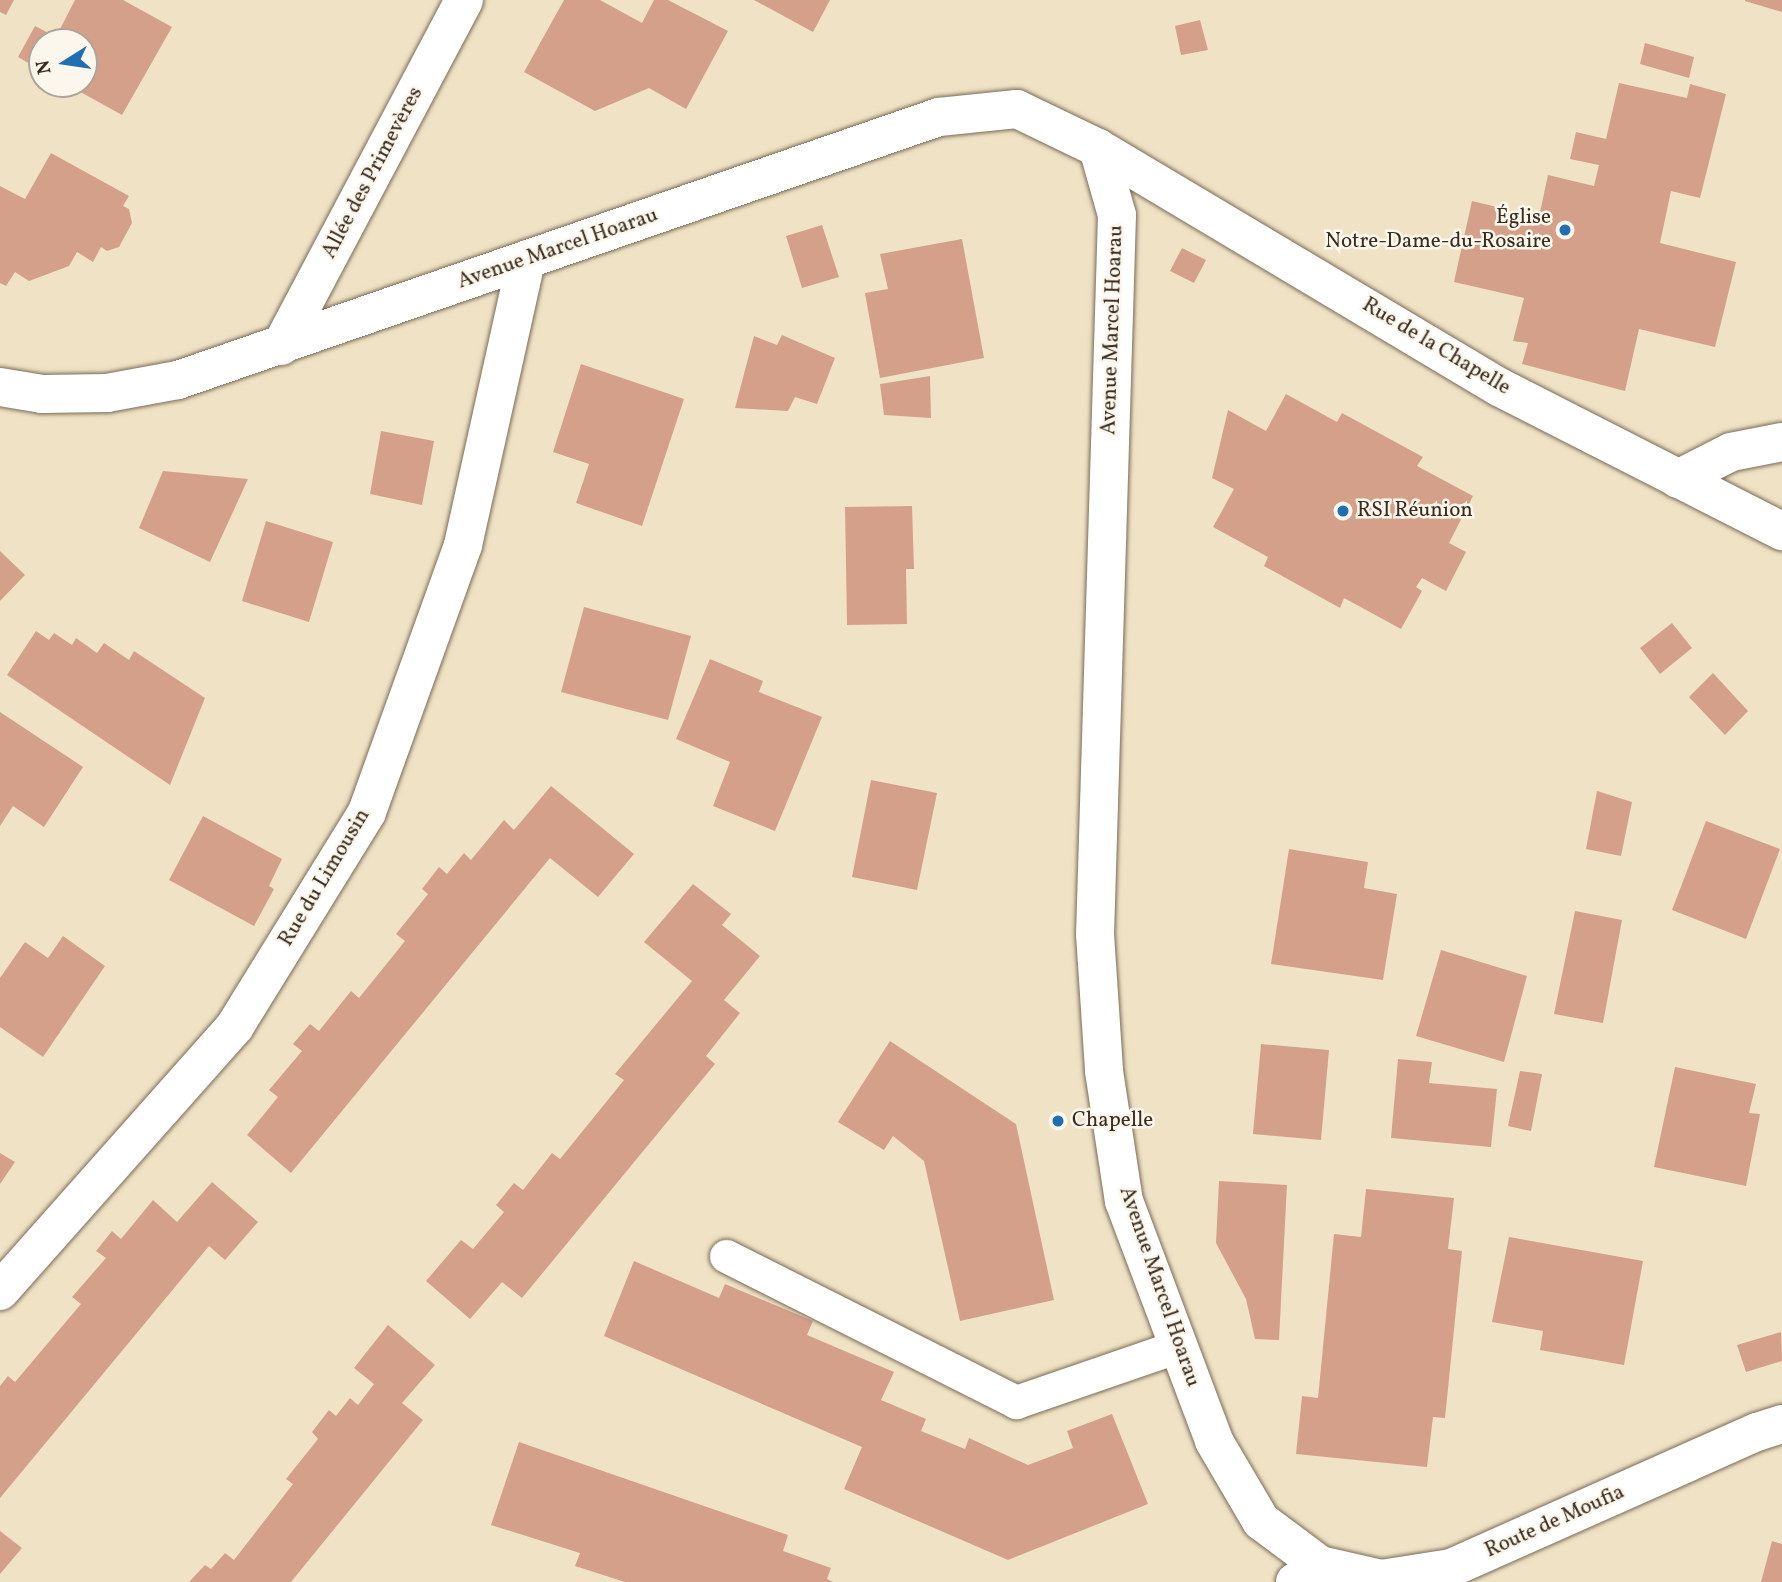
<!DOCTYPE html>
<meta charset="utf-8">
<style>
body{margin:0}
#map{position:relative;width:1782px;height:1582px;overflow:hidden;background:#f0e3c5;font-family:Vollkorn,serif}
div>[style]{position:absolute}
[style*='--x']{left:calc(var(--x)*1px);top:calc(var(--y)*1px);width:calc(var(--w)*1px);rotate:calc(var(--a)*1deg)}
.building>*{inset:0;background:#d5a08a}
.roads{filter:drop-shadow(0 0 2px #7a6b58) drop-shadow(0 0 2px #7a6b58)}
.service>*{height:33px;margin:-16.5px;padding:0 16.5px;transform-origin:16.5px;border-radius:16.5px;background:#fff}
.minor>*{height:38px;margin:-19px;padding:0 19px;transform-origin:19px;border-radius:19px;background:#fff}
.secondary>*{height:38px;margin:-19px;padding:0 19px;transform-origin:19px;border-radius:19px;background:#fff}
.dots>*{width:19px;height:19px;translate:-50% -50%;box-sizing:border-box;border:4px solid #fbf7ec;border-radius:50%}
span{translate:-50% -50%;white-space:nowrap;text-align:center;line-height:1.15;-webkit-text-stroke:5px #fbf7ec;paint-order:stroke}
.street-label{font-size:21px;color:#3b2a1e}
.poi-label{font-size:21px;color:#3b2a1e}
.right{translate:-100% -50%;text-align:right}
.left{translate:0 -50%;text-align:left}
.north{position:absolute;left:28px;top:28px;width:70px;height:70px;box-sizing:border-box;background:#fbf7ec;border:2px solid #aea59a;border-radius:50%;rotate:258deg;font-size:19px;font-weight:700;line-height:28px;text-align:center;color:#3b2a1e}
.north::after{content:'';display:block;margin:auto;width:24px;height:32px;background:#1f6fb2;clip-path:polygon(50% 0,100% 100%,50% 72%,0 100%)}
</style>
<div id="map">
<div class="building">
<i style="clip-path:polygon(0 0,14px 0,6px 15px,0 12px)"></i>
<i style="clip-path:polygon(75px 0,123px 0,172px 27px,122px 115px,66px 84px,84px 84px,84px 42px,42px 42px,42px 71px,18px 57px,35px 26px,56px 37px)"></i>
<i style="clip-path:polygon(564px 0,600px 0,642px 23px,654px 0,668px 0,728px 31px,686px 109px,649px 88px,595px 111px,524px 72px)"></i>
<i style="clip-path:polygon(754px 0,830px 0,813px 32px)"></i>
<i style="clip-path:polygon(1745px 0,1782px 0,1782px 12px,1745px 1px)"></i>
<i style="clip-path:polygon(1200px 20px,1208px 50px,1181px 55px,1175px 26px)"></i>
<i style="clip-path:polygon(1645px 43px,1694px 57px,1689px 78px,1640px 64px)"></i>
<i style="clip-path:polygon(1619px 83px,1687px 98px,1690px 84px,1726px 94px,1700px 198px,1671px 191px,1660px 243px,1736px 262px,1715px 347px,1639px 329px,1625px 391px,1522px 364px,1528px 343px,1513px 341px,1524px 298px,1454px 282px,1472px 201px,1539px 217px,1548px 175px,1594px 186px,1599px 165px,1570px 159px,1576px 132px,1606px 139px)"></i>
<i style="clip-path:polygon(51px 153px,129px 196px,123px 206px,129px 209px,132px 223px,119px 247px,107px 251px,101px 247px,93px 262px,77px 252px,69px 266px,29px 281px,15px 272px,6px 286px,0 283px,0 186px,25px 199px)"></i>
<i style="clip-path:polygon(822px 225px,839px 277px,802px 288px,786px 236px)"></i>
<i style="clip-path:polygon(962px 239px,984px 358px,880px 378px,865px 293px,888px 289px,880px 254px)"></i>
<i style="clip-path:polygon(1182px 248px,1206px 260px,1194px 283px,1170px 271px)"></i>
<i style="clip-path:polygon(782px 335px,835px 358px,817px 404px,795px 397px,788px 411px,735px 408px,754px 336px,777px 345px)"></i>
<i style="clip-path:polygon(581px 364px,684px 399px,642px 526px,576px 503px,589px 464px,553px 452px)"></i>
<i style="clip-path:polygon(930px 376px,931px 418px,884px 415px,880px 384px)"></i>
<i style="clip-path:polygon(1286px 394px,1337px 422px,1342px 413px,1423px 457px,1417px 466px,1473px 496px,1449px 543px,1466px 552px,1446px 591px,1422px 578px,1416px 587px,1422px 591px,1401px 629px,1344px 598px,1340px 608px,1264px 566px,1268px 557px,1213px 527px,1234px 489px,1212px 478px,1228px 410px,1266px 431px)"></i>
<i style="clip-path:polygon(381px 431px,434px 441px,422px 505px,370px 494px)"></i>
<i style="clip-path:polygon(163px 471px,248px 479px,210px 562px,139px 528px)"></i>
<i style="clip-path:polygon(912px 506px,914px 569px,906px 569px,907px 624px,847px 625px,845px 507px)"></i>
<i style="clip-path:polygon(266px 521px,333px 542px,309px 622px,242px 601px)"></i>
<i style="clip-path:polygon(0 551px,25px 575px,0 601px)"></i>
<i style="clip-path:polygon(584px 607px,691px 636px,668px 720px,561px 692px)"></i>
<i style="clip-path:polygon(1672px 623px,1692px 648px,1660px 674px,1640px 648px)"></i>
<i style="clip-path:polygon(36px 631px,49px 640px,54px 633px,72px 645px,76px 638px,97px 653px,104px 643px,129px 660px,134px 651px,205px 698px,170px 785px,7px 675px)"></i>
<i style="clip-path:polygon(710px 659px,763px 681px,759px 692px,822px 717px,775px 831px,713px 806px,730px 762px,676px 739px)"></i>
<i style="clip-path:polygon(1713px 673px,1748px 711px,1725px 735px,1689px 697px)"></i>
<i style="clip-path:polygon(0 712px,83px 767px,44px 827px,13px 806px,0 826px)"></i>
<i style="clip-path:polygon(871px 780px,937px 793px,917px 890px,852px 877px)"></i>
<i style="clip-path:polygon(551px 786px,634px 854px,598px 897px,550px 858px,291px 1173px,247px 1135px,278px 1097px,269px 1090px,302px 1051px,293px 1044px,310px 1024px,319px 1031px,351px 991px,359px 998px,405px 941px,396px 934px,428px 894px,422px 889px,439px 867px,447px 874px,464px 853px,471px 860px,504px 820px,514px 830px)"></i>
<i style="clip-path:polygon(1597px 791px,1632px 802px,1621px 856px,1586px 849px)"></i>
<i style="clip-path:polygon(203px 816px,282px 859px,269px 886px,274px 889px,254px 926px,169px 880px)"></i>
<i style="clip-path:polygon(1706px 821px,1780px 849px,1746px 939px,1672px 910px)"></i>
<i style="clip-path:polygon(1289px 849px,1368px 862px,1364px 888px,1397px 894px,1383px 980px,1271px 964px)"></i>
<i style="clip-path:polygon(693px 884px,731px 914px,722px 925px,760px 956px,724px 1000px,740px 1013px,706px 1056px,715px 1064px,522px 1298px,502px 1282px,470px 1319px,426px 1281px,461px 1240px,473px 1249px,504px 1212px,496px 1205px,514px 1183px,523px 1190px,552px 1153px,560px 1159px,624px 1080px,615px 1074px,692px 981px,644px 942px)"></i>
<i style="clip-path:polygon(1575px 911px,1622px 920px,1603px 1023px,1554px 1014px)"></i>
<i style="clip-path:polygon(63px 936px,105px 966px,43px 1057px,0 1027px,0 978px,25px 942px,48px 958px)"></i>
<i style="clip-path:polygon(1441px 950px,1527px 976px,1504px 1062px,1416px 1036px)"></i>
<i style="clip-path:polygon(890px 1041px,1016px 1124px,1054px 1300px,960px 1321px,924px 1161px,893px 1136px,884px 1150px,838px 1122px)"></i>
<i style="clip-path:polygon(1261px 1044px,1329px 1050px,1321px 1140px,1253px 1134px)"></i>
<i style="clip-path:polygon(1398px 1059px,1432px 1062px,1429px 1083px,1497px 1089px,1491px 1147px,1391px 1138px)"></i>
<i style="clip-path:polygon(1675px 1067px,1756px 1084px,1749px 1113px,1760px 1114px,1746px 1186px,1654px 1167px)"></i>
<i style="clip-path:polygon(1520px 1071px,1542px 1074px,1531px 1131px,1508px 1126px)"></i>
<i style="clip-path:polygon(0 1153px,15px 1162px,0 1184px)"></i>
<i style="clip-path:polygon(1219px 1181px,1287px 1185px,1279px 1340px,1255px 1339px,1246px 1299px,1216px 1243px)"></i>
<i style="clip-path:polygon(212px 1182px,258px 1222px,225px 1260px,209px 1246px,0 1498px,0 1386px,8px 1376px,15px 1382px,81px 1304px,72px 1297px,106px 1258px,96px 1251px,112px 1231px,121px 1239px,153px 1200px,177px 1222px)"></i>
<i style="clip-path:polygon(1366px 1189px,1454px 1198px,1448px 1249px,1462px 1251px,1445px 1418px,1433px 1417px,1427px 1467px,1296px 1454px,1302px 1396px,1318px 1398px,1334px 1234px,1361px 1237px)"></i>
<i style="clip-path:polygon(1509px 1237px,1643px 1261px,1624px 1365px,1540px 1350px,1543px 1331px,1492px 1322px)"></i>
<i style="clip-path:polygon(634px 1261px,719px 1298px,725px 1284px,813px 1321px,807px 1335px,894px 1372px,881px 1400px,926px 1419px,921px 1431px,965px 1449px,969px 1438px,1028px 1465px,1073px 1448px,1067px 1431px,1112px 1414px,1148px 1504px,1008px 1560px,844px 1489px,862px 1447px,604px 1336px)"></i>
<i style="clip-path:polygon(388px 1325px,435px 1365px,402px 1403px,423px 1420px,291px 1582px,189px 1582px,205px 1565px,211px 1569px,225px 1553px,234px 1560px,293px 1484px,286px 1479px,318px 1439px,312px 1432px,329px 1410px,336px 1416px,350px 1398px,358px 1405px,374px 1384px,354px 1368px)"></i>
<i style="clip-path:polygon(1781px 1332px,1782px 1361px,1746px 1372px,1737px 1345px)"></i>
<i style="clip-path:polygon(519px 1442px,788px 1535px,783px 1551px,831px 1568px,827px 1579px,833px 1582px,625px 1582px,575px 1566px,580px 1553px,491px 1525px)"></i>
<i style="clip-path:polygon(0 1531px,22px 1548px,0 1574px)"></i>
<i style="clip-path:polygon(1772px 1541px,1782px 1544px,1782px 1582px,1761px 1582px)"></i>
</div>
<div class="roads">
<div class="service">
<i style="--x:726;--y:1256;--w:325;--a:26.7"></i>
<i style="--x:1016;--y:1402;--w:172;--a:-19"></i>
</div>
<div class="minor">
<i style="--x:1098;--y:148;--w:467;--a:30.8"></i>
<i style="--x:1499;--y:387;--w:318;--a:27"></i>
<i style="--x:281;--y:346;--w:391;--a:-62.1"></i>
<i style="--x:1678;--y:479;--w:59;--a:-27"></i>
<i style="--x:1731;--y:452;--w:52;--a:-11.1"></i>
<i style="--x:0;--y:1291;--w:354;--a:-48.4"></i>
<i style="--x:235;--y:1026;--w:251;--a:-58.3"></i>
<i style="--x:367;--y:812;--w:284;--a:-70.2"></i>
<i style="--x:463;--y:545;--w:292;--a:-77.5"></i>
<i style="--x:1295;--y:1582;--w:30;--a:-34"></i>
<i style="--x:1320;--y:1565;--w:18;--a:74"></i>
</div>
<div class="secondary">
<i style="--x:0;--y:387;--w:43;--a:9.5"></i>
<i style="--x:42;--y:394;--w:65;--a:-0.9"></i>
<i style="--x:107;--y:393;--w:72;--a:-10.4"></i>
<i style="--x:178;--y:380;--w:805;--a:-19.07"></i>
<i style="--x:939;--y:117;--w:78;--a:-5.9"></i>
<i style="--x:1017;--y:109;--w:90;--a:25.7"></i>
<i style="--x:1098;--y:148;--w:70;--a:74.2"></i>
<i style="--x:1117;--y:215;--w:719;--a:91.75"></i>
<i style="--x:1095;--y:934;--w:137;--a:86.2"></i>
<i style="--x:1104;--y:1071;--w:132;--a:81.3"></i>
<i style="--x:1124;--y:1201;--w:256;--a:69.4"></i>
<i style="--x:1214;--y:1441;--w:93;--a:59.6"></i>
<i style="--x:1261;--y:1521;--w:74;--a:36.7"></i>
<i style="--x:1320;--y:1565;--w:63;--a:12.9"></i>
<i style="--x:1381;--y:1579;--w:71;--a:-8.9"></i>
<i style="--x:1451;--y:1568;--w:335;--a:-24"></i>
<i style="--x:1757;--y:1432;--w:26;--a:-18"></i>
</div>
</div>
<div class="dots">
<i style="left:1565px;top:230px;background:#1f6fb2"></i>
<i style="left:1343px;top:511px;background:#1f6fb2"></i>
<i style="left:1058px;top:1121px;background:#1f6fb2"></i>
</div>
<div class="street-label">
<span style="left:373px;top:173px;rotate:-62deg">Allée des Primevères</span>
<span style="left:558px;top:249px;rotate:-19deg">Avenue Marcel Hoarau</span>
<span style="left:1113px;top:330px;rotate:-88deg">Avenue Marcel Hoarau</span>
<span style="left:1436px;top:347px;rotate:31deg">Rue de la Chapelle</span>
<span style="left:325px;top:878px;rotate:-59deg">Rue du Limousin</span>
<span style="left:1159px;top:1287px;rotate:71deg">Avenue Marcel Hoarau</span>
<span style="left:1555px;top:1522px;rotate:-24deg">Route de Moufia</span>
</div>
<div class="poi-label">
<span class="right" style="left:1551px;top:230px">Église<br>Notre-Dame-du-Rosaire</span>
<span class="left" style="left:1357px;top:511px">RSI Réunion</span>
<span class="left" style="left:1072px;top:1121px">Chapelle</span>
</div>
<div class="north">N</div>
</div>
